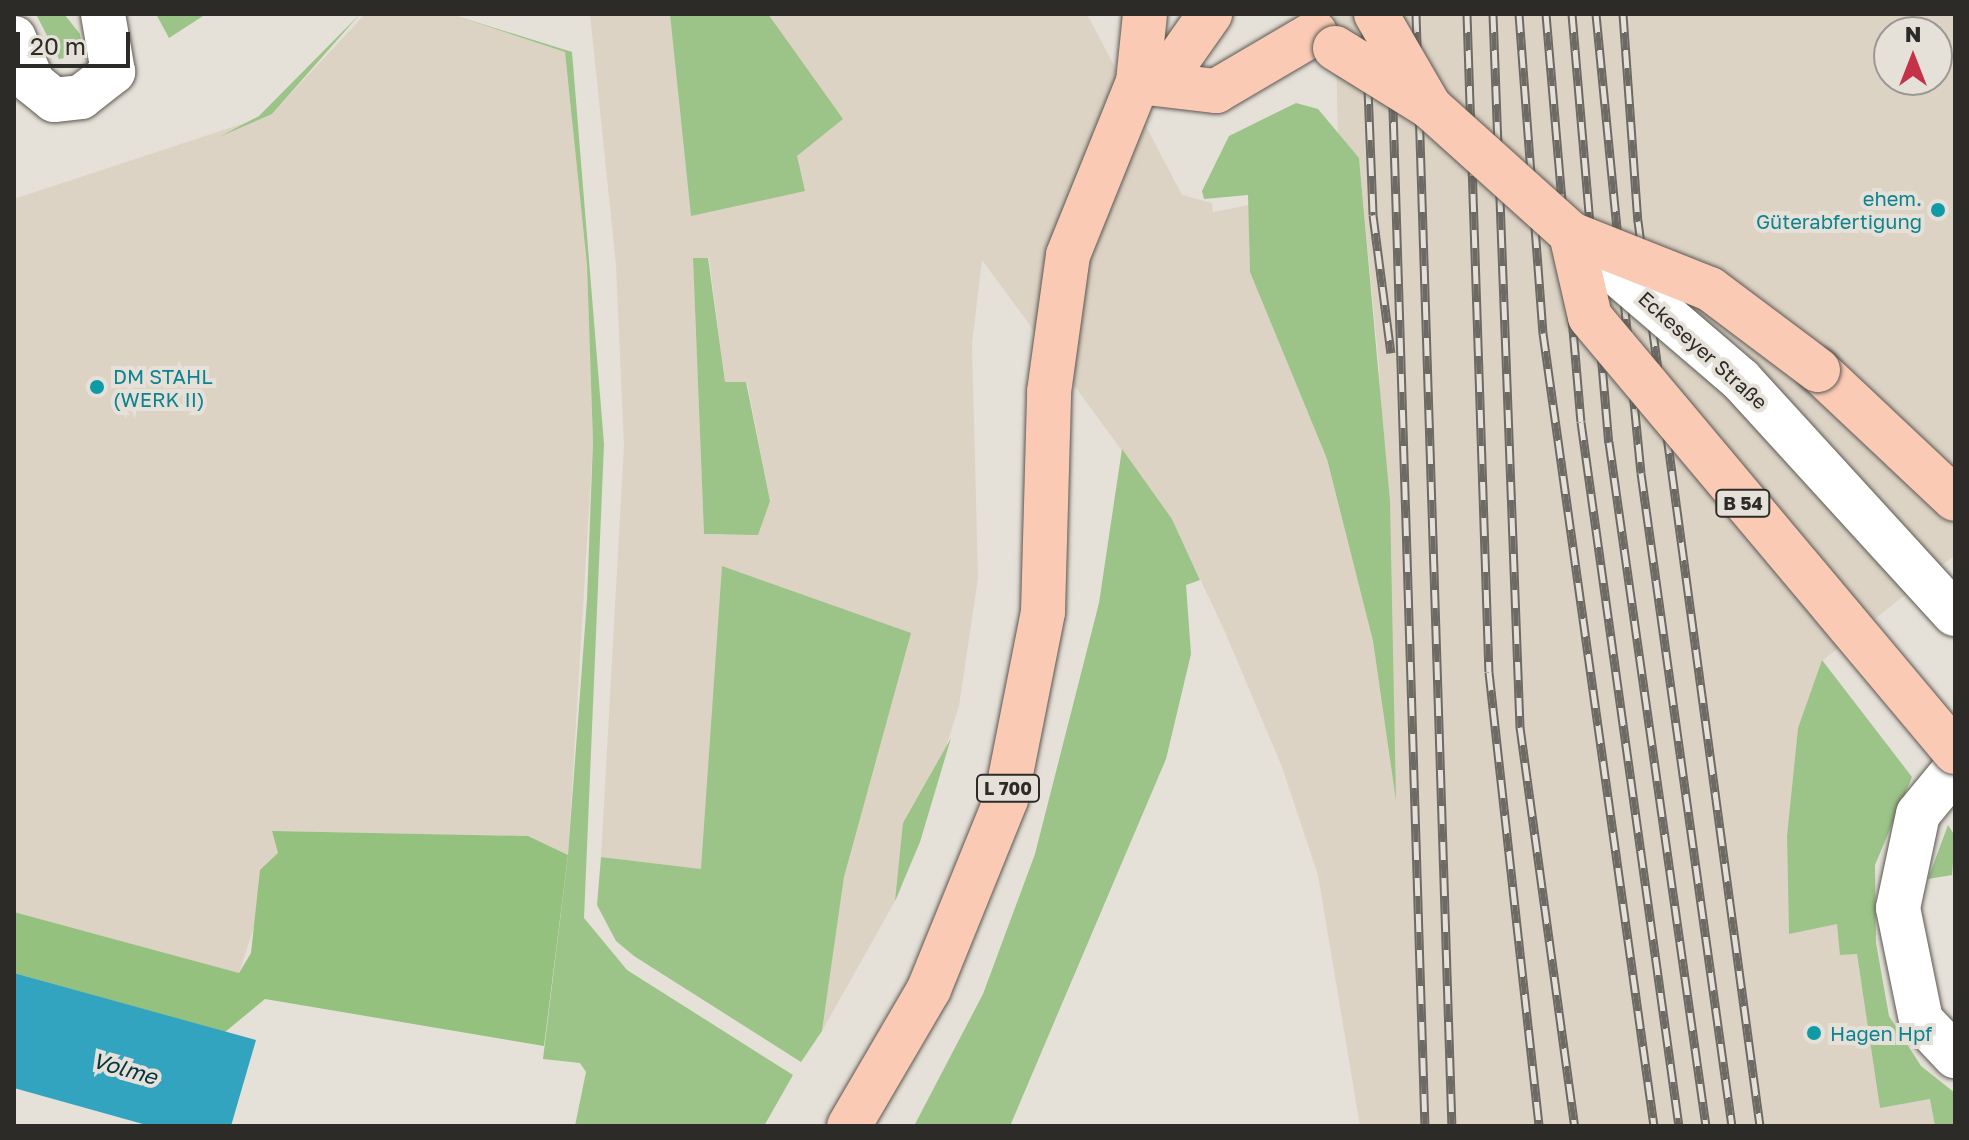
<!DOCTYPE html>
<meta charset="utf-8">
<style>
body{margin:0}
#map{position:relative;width:1969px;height:1140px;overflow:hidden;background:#e5e0d8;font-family:"Golos Text",sans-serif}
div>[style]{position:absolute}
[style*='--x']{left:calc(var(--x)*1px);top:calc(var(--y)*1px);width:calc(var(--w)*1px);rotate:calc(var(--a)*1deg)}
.built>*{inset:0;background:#dcd3c5}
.green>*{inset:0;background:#9cc388}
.forest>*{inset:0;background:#94c17d}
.water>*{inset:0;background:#32a4bf}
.roads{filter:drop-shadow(0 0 2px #5c5851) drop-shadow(0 0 2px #5c5851)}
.minor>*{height:44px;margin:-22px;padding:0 22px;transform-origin:22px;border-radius:22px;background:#fff}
.major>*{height:44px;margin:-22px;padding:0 22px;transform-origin:22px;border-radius:22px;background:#facab5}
.rail>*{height:9px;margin-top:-4.5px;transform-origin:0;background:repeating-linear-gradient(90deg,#e5e0d8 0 18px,#6d6a65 0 36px);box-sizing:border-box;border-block:2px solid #6d6a65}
.bridges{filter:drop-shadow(0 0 2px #5c5851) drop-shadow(0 0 2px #5c5851)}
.minor-bridge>*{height:44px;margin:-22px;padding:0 22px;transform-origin:22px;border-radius:22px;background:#fff}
.major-bridge>*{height:44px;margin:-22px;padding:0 22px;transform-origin:22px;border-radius:22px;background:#facab5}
.dots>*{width:22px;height:22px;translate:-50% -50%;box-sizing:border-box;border:4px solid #e5e0d8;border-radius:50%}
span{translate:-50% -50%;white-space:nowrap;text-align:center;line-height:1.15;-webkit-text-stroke:8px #e5e0d8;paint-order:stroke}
.shield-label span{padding:2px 6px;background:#e5e0d8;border:2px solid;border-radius:6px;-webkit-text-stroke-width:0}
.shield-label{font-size:18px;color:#2d2b28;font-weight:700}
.culture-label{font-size:20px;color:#0d838f}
.right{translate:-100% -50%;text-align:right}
.left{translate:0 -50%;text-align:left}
.street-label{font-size:20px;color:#2d2b28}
.water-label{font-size:22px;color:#00343f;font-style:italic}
.frame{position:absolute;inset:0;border:16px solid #2d2b28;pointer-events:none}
.north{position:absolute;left:1873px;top:16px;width:80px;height:80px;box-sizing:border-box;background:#e5e0d8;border:2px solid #9b9892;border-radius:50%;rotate:0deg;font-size:22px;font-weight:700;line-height:32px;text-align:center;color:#2d2b28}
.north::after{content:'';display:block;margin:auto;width:28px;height:36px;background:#c33246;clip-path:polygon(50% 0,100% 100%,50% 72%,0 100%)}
.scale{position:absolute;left:16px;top:32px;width:114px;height:36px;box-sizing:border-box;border:4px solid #2d2b28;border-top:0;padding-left:10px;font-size:24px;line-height:28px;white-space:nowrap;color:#2d2b28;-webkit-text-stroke:6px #e5e0d8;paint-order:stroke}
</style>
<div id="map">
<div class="built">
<i style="clip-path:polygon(365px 14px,450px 14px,565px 52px,587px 265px,593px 442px,568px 855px,528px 836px,272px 831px,278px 853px,239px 973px,14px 912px,14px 199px,272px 114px)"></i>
<i style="clip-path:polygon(evenodd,590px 14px,1087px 14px,1182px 195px,1212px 203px,1213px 212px,1249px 205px,1250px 272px,1327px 459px,1373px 641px,1395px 794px,1379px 366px,1359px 159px,1338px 138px,1335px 14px,1955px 14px,1955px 555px,1822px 661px,1798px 728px,1787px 836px,1789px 933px,1837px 923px,1857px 953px,1880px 1108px,1931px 1099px,1935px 1126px,1360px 1126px,1318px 875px,1282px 767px,1225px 632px,1172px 519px,982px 260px,972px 344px,978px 578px,959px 706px,899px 894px,822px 1031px,844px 877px,885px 725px,701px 869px,601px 857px,624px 446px,616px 265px,590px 14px,1889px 32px,1937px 32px,1937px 80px,1889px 80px,1889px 32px,590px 14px,709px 258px,725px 382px,747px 382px,770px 501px,763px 516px,725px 535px,704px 534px,693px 259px,709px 258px)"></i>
</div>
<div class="green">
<i style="clip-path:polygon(36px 14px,64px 14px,80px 34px,83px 55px,59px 59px)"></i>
<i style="clip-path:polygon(156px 14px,206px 14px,169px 38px)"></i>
<i style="clip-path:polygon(360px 14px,272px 114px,219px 137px,259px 116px)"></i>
<i style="clip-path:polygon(450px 14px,572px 52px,604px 444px,584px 918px,627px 970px,793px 1075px,764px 1126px,575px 1126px,586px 1072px,580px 1063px,543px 1059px,568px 855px,587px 600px,593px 442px,587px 265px,565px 52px)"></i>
<i style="clip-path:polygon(670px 14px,768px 14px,843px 119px,797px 156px,805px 191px,691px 216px)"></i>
<i style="clip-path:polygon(1296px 103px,1318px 109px,1359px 158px,1390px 501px,1396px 801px,1373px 641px,1327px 459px,1250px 272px,1248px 195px,1204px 199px,1202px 191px,1229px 136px)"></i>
<i style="clip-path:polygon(693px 258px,708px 258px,725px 382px,746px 382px,770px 501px,758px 535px,704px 534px)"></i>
<i style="clip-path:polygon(1122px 449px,1172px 519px,1200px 580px,1186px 585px,1191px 654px,1166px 759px,1010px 1126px,914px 1126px,983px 994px,1035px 854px,1099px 603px)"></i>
<i style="clip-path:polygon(722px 566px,911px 633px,844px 877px,822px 1031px,801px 1062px,634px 956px,616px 941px,597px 905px,601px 857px,701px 869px)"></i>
<i style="clip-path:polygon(1822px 660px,1912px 777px,1875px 865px,1876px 943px,1889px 1016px,1921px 1066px,1955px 1093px,1955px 1126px,1935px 1126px,1930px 1099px,1880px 1108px,1857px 954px,1840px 955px,1837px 924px,1789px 934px,1787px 836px,1798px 728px)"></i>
<i style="clip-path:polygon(951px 738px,920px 842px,895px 901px,903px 823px)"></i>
<i style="clip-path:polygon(1948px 825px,1955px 836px,1952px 875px,1928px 879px)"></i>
</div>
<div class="forest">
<i style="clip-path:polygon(272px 831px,528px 836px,568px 855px,544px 1046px,265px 999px,225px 1032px,14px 973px,14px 912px,239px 973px,251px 953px,260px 870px,278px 853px)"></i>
</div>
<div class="water">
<i style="clip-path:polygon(14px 973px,256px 1040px,231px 1126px,150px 1126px,14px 1088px)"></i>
</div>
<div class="roads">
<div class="minor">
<i style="--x:14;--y:38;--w:49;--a:67.1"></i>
<i style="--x:33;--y:83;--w:27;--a:39"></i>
<i style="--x:54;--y:100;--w:27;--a:-6"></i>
<i style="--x:81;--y:97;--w:41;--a:-38"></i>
<i style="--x:113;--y:72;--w:59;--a:-99.8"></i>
<i style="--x:1955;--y:769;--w:58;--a:129.4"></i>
<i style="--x:1918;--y:814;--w:96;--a:102"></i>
<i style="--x:1898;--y:908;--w:114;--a:78.4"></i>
<i style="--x:1921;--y:1020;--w:50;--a:46.6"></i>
</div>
<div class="major">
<i style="--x:1138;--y:82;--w:79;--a:6.6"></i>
<i style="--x:1216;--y:91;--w:115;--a:-30.4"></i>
<i style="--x:1138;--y:82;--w:34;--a:-19"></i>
<i style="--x:1170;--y:71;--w:70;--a:-54.9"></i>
<i style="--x:1818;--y:370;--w:188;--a:43.3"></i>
<i style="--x:849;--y:1126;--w:159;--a:-59.7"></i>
<i style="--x:929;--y:989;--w:205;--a:-67.9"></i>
<i style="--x:1006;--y:799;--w:191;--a:-78.8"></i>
<i style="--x:1043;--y:612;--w:220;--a:-88.4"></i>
<i style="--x:1049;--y:392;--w:138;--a:-82.1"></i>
<i style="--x:1068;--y:255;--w:187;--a:-68"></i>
<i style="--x:1138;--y:82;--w:68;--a:-84.1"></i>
</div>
</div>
<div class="rail">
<i style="--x:1365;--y:14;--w:201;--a:87.7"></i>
<i style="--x:1373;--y:215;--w:139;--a:82.6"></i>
<i style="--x:1390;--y:14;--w:1113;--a:88.2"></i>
<i style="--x:1416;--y:14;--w:1113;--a:88.15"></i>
<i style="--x:1467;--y:14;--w:658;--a:88.09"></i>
<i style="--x:1489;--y:672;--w:457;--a:83.7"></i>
<i style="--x:1493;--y:14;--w:714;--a:87.83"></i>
<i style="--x:1520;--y:727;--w:403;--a:82.2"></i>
<i style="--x:1519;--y:14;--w:320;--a:85.7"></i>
<i style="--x:1543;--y:333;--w:801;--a:82.03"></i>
<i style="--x:1546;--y:14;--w:409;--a:85.1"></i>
<i style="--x:1581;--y:422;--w:711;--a:82.08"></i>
<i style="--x:1572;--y:14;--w:430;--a:85.1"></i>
<i style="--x:1609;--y:442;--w:691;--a:81.93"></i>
<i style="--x:1596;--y:14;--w:461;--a:84.4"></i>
<i style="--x:1641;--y:473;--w:659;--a:82.07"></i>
<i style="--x:1623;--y:14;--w:208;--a:85.9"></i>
<i style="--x:1638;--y:221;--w:913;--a:82.32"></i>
</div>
<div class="bridges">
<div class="minor-bridge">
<i style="--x:1579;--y:241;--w:213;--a:40.6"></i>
<i style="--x:1741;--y:380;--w:317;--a:47.6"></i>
</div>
<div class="major-bridge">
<i style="--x:1376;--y:14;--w:108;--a:59.9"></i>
<i style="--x:1335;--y:48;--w:112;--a:31.8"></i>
<i style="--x:1430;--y:107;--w:190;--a:42"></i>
<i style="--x:1571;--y:234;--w:149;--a:21.6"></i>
<i style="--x:1710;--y:289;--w:135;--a:36.9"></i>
<i style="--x:1571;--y:234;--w:85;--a:77.1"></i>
<i style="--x:1590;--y:317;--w:568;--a:50"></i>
</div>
</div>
<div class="dots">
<i style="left:1938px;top:210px;background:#0f9aa8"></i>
<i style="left:97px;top:387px;background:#0f9aa8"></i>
<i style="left:1814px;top:1033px;background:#0f9aa8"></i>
</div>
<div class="shield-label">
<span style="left:1743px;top:503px">B 54</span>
<span style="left:1008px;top:788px">L 700</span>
</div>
<div class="culture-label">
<span class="right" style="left:1922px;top:210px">ehem.<br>Güterabfertigung</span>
<span class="left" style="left:113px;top:388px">DM STAHL<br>(WERK II)</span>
<span class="left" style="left:1830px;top:1033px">Hagen Hpf</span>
</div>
<div class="street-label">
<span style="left:1703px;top:350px;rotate:42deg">Eckeseyer Straße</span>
</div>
<div class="water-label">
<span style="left:125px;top:1068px;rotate:16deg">Volme</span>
</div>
<div class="frame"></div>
<div class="north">N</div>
<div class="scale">20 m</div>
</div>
